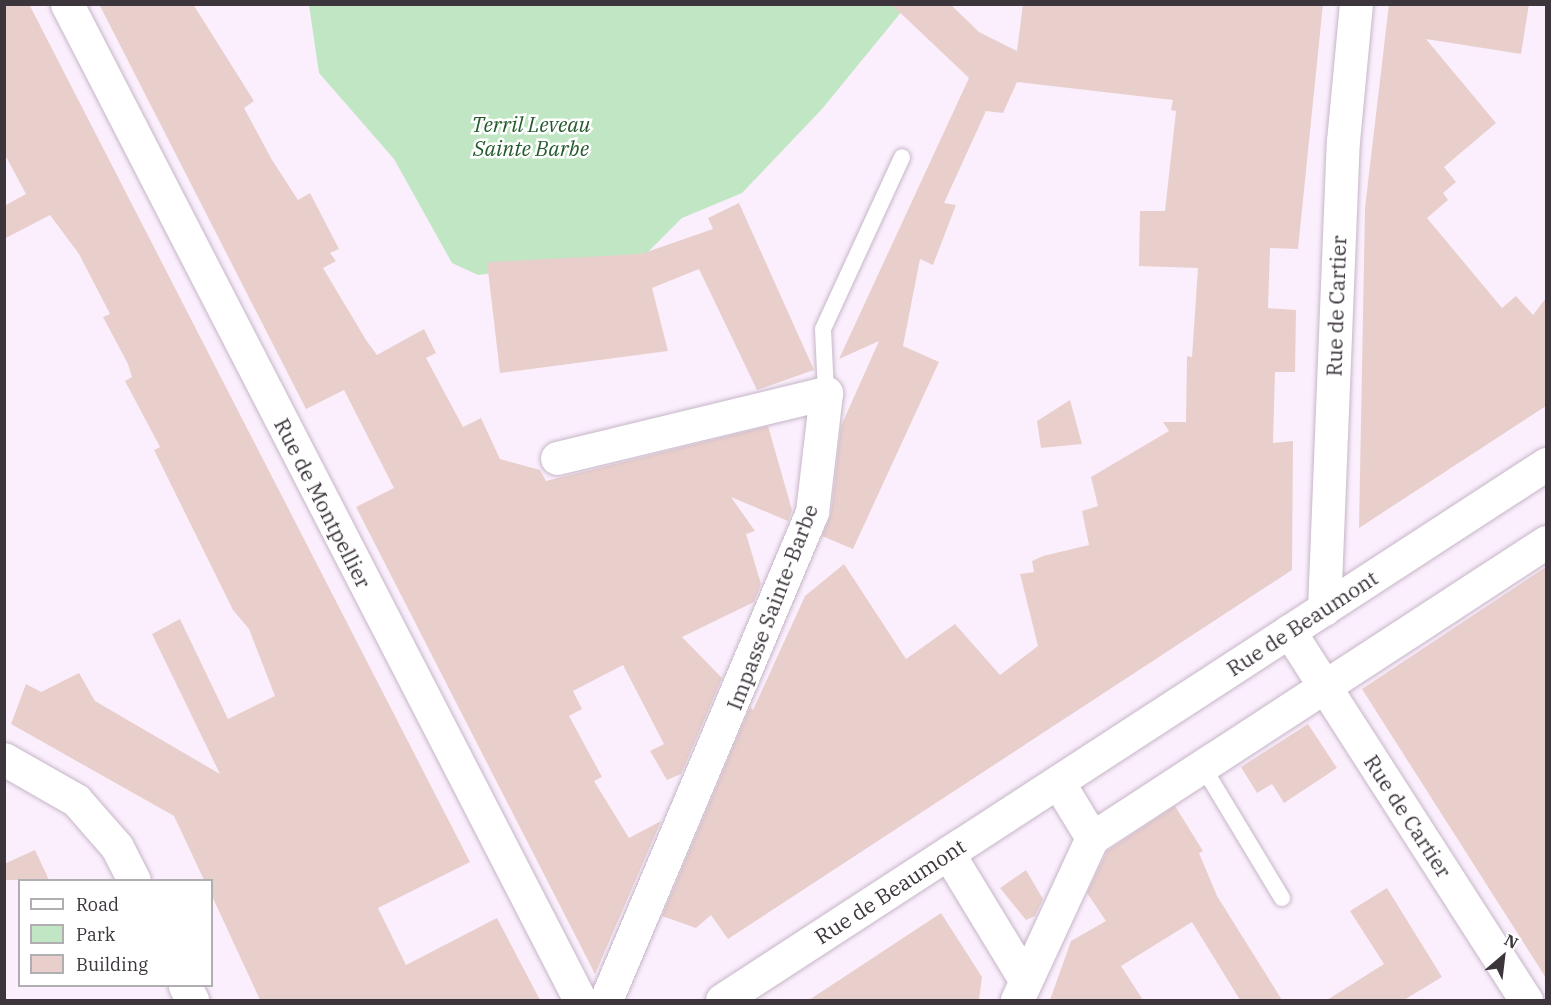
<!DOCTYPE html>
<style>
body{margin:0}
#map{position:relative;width:1551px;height:1005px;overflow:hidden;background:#fbeffd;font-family:"IBM Plex Serif",serif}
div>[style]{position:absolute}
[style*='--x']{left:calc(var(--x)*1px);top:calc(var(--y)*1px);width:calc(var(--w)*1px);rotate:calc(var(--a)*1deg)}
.green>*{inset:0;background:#c0e6c3}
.building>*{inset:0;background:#e9cfcc}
.roads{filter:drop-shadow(0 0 2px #c6b6c7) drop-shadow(0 0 2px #c6b6c7)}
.service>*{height:16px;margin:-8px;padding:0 8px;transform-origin:8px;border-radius:8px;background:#fff}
.minor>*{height:33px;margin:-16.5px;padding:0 16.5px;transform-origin:16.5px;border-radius:16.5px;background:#fff}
.secondary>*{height:33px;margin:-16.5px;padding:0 16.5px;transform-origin:16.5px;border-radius:16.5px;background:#fff}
span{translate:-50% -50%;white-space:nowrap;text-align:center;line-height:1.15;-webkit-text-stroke:5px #fff;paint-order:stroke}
.park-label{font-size:21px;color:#245a2c;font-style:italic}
.street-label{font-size:21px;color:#3c353c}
.frame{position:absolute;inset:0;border:6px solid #3c353c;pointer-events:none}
.legend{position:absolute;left:18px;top:879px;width:195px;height:108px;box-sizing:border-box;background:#fff;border:2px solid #b1aeb1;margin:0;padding:8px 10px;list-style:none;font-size:18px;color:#3c353c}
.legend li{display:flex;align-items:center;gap:12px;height:30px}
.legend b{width:30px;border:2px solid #b1aeb1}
.north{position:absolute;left:1473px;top:927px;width:60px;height:60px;-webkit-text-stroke:4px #fff;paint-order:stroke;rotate:28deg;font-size:16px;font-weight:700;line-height:24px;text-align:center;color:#3c353c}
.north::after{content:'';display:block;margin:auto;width:21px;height:27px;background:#3c353c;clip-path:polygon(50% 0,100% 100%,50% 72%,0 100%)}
</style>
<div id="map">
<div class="green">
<i style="clip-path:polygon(309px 5px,907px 5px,822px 109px,742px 193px,682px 218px,647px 253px,478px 275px,452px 263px,394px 159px,319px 73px)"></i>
</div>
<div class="building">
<i style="clip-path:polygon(4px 4px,29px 4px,470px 862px,378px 908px,406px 965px,497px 918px,540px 1000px,260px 1000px,212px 896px,212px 880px,204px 880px,174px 816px,11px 724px,26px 684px,41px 692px,79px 673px,95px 701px,220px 774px,152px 634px,180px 619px,228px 719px,275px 696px,249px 629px,233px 610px,154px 450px,160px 447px,125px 381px,132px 377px,128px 364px,103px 317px,110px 314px,79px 254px,50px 215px,4px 239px,4px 206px,26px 194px,4px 153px)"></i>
<i style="clip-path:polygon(99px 4px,193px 4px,254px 101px,244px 108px,272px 160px,298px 200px,310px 193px,339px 249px,330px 253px,336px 261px,323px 268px,366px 340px,377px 355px,424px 329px,436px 353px,426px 358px,463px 427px,481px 418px,500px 459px,540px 470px,546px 481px,768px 426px,792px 510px,788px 521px,731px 497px,755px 531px,746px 534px,761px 584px,754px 602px,682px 637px,722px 678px,681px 774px,667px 780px,650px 751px,664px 744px,623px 665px,573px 691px,582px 709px,569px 716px,602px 777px,594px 781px,629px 838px,661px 821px,595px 974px,356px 507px,394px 488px,344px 390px,306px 409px)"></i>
<i style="clip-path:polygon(891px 4px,950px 4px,979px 32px,1017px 51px,1023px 4px,1323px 4px,1298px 249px,1270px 248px,1268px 308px,1296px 310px,1295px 372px,1275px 372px,1273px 443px,1293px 441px,1292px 570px,728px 939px,711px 915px,696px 928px,662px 916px,750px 707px,753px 710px,805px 596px,844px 564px,906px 659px,955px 624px,1000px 675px,1038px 646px,1020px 574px,1034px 572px,1032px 561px,1043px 556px,1089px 545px,1082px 511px,1098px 506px,1091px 477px,1169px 431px,1163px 422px,1186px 422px,1187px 356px,1192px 357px,1198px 268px,1139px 266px,1140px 211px,1165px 211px,1176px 111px,1171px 110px,1173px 100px,1017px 82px,1003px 113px,986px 111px,944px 203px,956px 205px,933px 265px,920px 259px,903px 346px,939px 362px,853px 549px,822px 536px,831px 514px,841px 426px,879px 341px,839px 359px,969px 78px)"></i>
<i style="clip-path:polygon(1389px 4px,1529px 4px,1521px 54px,1426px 39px,1496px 123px,1444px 167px,1456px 182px,1443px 193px,1448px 200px,1427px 218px,1502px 308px,1516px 296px,1533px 315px,1546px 298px,1546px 406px,1359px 528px,1365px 208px)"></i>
<i style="clip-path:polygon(739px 203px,814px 370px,757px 390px,699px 269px,652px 288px,668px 351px,500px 373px,487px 262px,641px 254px,713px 229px,708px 218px)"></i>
<i style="clip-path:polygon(1070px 400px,1082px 444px,1041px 448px,1037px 421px)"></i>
<i style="clip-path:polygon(1546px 567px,1546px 978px,1362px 689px)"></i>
<i style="clip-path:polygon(1308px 724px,1337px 768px,1284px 803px,1272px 784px,1257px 793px,1241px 767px)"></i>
<i style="clip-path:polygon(1175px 806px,1203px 851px,1199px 853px,1217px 896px,1282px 1000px,1240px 1000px,1192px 922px,1121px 966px,1143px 1000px,1050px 1000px,1071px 941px,1106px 921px,1087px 893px,1107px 851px)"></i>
<i style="clip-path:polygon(35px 850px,49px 880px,4px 880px,4px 864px)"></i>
<i style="clip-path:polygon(1026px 870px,1043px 899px,1035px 916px,1026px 920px,1000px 888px)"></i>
<i style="clip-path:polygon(1387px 888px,1442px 977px,1404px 1000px,1327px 1000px,1384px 964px,1350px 911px)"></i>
<i style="clip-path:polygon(941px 913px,982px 977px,979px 1000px,809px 1000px)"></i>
</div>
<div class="roads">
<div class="service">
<i style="--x:826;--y:393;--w:64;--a:-92.7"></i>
<i style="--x:823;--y:329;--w:189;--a:-65.3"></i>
<i style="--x:1203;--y:767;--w:153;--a:58.9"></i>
</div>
<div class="minor">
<i style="--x:67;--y:4;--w:1120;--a:62.75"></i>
<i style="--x:557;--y:458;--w:277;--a:-13.6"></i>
<i style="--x:826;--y:393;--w:120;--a:96.7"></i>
<i style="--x:812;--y:512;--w:530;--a:112.89"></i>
<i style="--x:1324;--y:609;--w:468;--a:-87.7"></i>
<i style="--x:1343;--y:141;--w:138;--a:-84.6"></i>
<i style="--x:1289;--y:631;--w:439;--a:57.3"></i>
<i style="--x:4;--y:759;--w:83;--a:29.7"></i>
<i style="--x:76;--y:800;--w:62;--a:48.9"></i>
<i style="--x:117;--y:847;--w:37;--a:63"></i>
<i style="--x:1058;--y:782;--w:66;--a:58.7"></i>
<i style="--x:948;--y:853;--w:146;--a:58.7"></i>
<i style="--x:185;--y:986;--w:16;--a:63"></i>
<i style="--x:1017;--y:1000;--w:179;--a:-65.2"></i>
<i style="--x:1092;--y:838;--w:542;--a:-33.1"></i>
</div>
<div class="secondary">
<i style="--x:722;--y:1000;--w:983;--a:-33.04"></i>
</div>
</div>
<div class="park-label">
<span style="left:531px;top:136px">Terril Leveau<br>Sainte Barbe</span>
</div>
<div class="street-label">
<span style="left:1336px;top:306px;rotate:-88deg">Rue de Cartier</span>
<span style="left:323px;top:503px;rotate:63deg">Rue de Montpellier</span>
<span style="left:772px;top:607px;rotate:-69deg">Impasse Sainte-Barbe</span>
<span style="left:1302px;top:623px;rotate:-33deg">Rue de Beaumont</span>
<span style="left:1408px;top:816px;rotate:57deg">Rue de Cartier</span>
<span style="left:890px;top:891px;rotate:-33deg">Rue de Beaumont</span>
</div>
<div class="frame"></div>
<ul class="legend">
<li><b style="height:8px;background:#fff"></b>Road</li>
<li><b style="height:16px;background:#c0e6c3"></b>Park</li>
<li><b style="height:16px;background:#e9cfcc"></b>Building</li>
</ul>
<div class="north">N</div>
</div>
